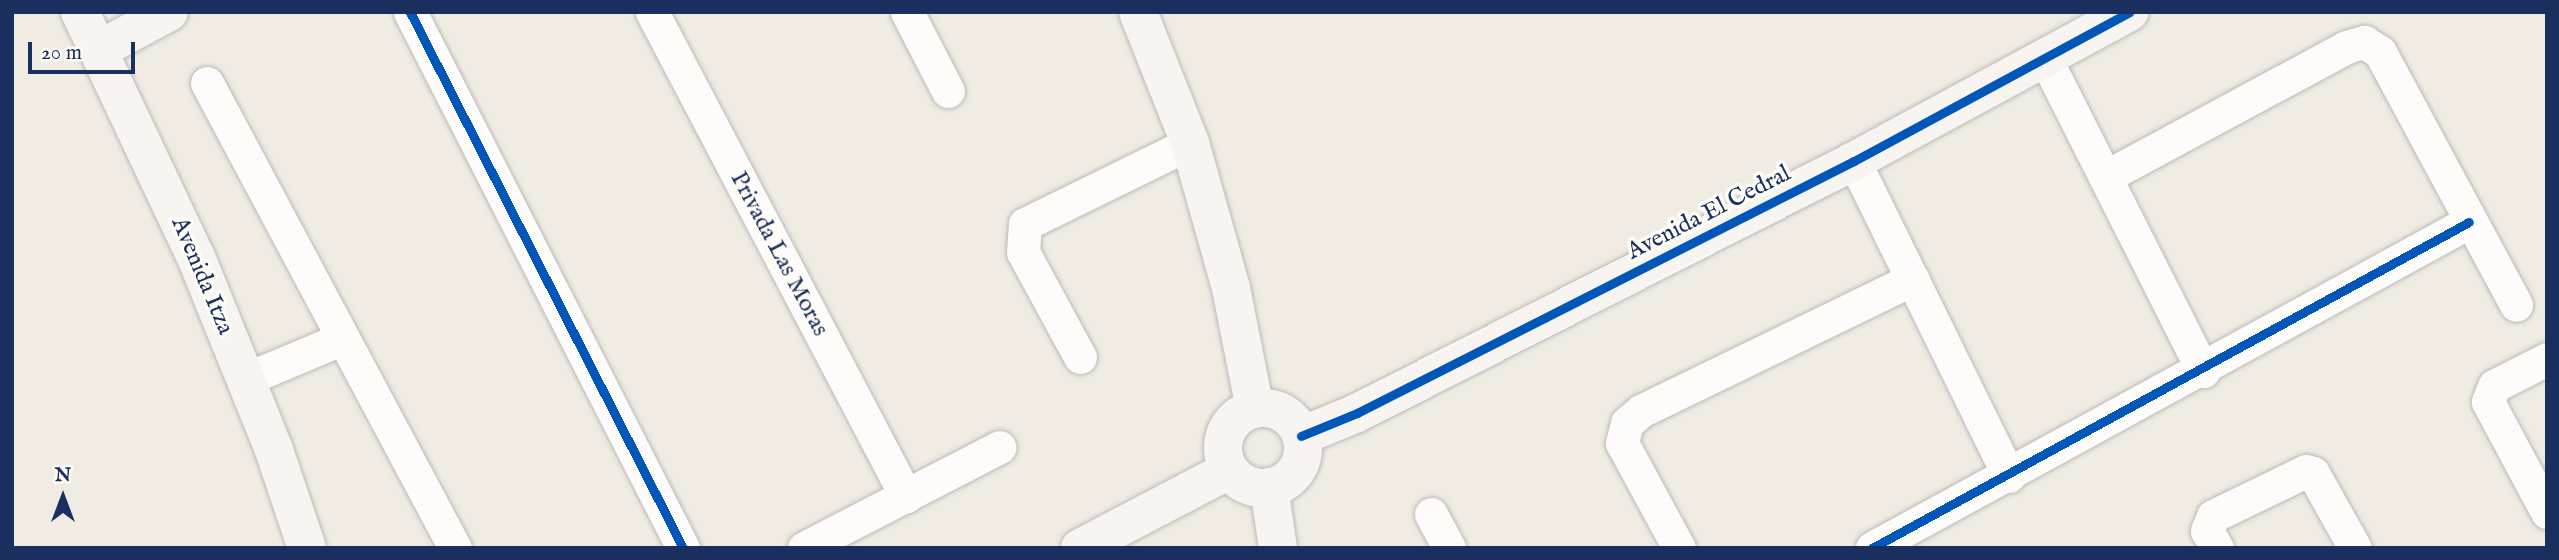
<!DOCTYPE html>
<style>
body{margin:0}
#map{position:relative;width:2559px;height:560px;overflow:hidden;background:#f1ece3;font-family:"IM FELL English",serif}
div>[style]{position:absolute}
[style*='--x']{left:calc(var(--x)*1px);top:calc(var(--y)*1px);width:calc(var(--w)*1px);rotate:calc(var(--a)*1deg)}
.roads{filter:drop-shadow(0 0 2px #bcbab9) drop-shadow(0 0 2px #bcbab9)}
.street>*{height:33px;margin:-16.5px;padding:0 16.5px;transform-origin:16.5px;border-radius:16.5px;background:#fdfcfb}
.secondary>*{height:38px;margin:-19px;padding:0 19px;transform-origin:19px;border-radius:19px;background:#f7f4f1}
.secondary>.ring{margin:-19px;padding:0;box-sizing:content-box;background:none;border:38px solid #f7f4f1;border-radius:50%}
.cycleway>*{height:9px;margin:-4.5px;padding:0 4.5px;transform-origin:4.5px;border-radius:4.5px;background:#0057b8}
span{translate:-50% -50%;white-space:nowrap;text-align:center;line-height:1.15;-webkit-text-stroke:7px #fdfcf7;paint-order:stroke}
.street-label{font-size:24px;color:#1b2f5e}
.frame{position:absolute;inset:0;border:14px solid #1b2f5e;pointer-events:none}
.north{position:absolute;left:28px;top:462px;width:70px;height:70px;-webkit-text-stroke:5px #fdfcf7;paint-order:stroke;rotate:0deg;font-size:19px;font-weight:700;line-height:28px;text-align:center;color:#1b2f5e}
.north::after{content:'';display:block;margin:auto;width:24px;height:32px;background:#1b2f5e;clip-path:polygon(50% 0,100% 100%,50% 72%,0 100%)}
.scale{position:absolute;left:28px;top:42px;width:107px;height:32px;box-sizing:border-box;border:4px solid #1b2f5e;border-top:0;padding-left:9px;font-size:21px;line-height:24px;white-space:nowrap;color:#1b2f5e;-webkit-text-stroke:5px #fdfcf7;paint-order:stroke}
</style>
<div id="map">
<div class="roads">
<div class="street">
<i style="--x:410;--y:12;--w:602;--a:63.01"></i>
<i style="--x:652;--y:12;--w:547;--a:62.31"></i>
<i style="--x:907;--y:12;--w:89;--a:62.6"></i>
<i style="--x:2045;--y:58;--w:351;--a:63.2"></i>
<i style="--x:207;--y:83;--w:527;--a:61.93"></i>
<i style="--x:1854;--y:161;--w:351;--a:63.8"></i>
<i style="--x:2105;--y:177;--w:274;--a:-28.3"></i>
<i style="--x:2346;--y:47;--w:19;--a:-16"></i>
<i style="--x:2364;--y:42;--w:19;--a:32"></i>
<i style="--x:2380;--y:52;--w:287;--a:61.7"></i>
<i style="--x:1080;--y:357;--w:119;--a:-118.5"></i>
<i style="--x:1023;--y:252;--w:28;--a:-86"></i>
<i style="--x:1025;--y:224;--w:184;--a:-26.1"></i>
<i style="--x:2547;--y:359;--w:59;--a:153"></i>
<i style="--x:2494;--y:386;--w:17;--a:111"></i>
<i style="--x:2488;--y:402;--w:125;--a:61.8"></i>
<i style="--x:246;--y:379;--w:103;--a:-22.8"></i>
<i style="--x:1431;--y:514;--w:38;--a:62"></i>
<i style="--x:804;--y:548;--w:220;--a:-27.3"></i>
<i style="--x:1679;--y:548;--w:119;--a:-118.5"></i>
<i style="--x:1622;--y:443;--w:21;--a:-76"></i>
<i style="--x:1627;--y:423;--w:18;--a:-41"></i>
<i style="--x:1641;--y:411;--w:302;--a:-25.9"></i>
<i style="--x:1872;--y:548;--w:680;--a:-28.64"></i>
<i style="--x:2217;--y:548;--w:20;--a:-120"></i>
<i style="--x:2207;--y:531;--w:16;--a:-68"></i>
<i style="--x:2213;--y:516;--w:103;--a:-25.8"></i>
<i style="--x:2306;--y:471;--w:7;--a:16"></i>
<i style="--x:2313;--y:473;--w:86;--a:60.8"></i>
</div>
<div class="secondary">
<i style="--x:80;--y:12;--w:271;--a:64.7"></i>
<i style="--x:196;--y:257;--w:208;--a:68"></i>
<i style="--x:274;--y:450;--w:103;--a:71.4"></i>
<i style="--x:1138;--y:12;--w:141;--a:68.3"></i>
<i style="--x:1190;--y:143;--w:151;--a:74.2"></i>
<i style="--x:1231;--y:288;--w:123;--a:78.8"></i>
<i style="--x:100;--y:49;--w:78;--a:-28.2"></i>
<i class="ring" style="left:1223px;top:408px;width:42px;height:42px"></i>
<i style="--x:1301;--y:436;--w:61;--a:-22.3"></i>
<i style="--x:1357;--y:413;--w:557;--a:-26.89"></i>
<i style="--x:1854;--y:161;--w:313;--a:-28.4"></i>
<i style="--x:1269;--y:487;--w:62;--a:81.6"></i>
<i style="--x:1080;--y:548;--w:168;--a:-27.6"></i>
</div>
</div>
<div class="cycleway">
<i style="--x:410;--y:12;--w:602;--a:63.01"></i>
<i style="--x:1301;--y:436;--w:61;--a:-22.3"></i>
<i style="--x:1357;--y:413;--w:557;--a:-26.89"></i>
<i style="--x:1854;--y:161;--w:313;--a:-28.4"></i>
<i style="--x:1872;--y:548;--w:680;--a:-28.64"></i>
</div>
<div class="street-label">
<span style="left:1709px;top:213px;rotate:-27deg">Avenida El Cedral</span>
<span style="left:779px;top:254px;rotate:62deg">Privada Las Moras</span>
<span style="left:202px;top:276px;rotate:67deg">Avenida Itza</span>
</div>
<div class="frame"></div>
<div class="north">N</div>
<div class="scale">20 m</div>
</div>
